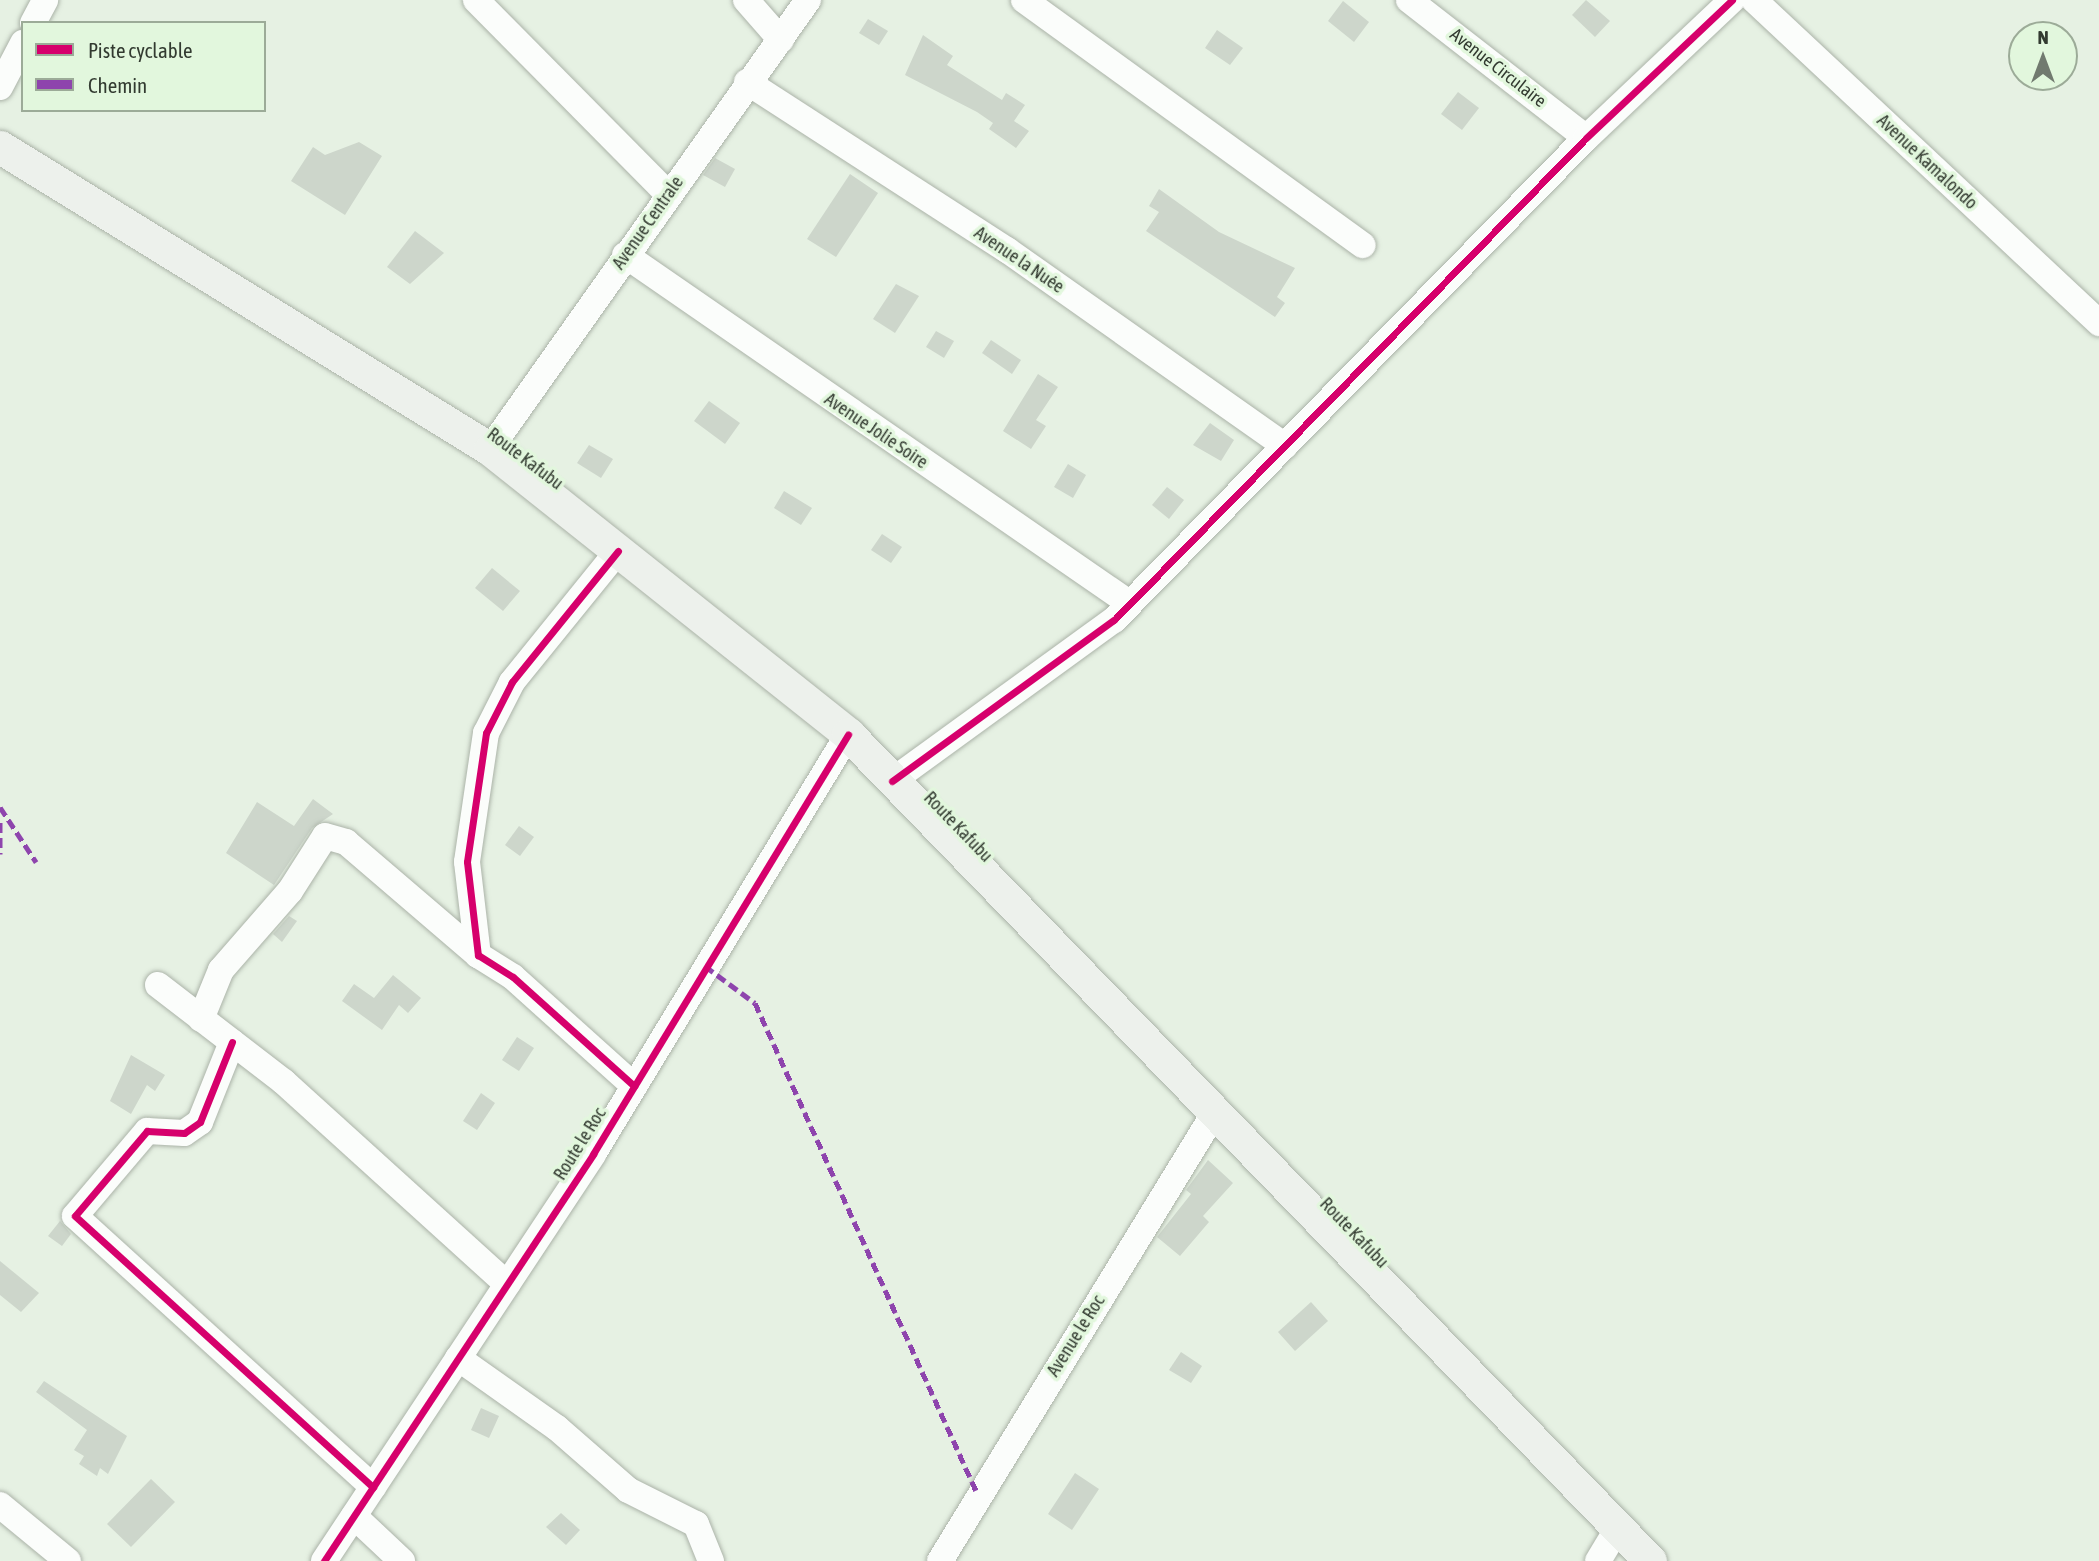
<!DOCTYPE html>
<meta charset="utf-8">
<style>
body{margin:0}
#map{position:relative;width:2099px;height:1561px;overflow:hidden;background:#e6f1e3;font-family:"Asap Condensed",sans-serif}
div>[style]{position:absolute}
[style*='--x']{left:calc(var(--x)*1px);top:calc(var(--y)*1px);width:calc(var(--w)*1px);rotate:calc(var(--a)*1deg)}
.building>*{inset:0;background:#cdd6cb}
.roads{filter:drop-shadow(0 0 2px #abb3a8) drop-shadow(0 0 2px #abb3a8)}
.minor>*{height:26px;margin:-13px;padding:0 13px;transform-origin:13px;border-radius:13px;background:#fbfdfb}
.major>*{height:33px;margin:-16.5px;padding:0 16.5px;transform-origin:16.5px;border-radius:16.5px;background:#edf1ec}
.quiet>*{height:5px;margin-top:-2.5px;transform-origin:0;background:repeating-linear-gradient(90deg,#8e44ad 0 10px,transparent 0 15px)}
.cycleway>*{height:7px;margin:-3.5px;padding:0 3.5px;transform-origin:3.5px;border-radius:3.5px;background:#d6006c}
span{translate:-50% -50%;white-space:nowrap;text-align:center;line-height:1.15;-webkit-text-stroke:7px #e2f7dd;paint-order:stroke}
.street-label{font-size:18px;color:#323a30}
.legend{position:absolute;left:21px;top:21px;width:245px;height:91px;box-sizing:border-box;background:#e2f7dd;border:2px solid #9cab98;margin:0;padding:9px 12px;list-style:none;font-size:21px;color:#323a30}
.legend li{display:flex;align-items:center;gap:14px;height:35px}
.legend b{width:35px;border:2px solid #9cab98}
.north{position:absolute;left:2008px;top:21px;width:70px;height:70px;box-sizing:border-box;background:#e2f7dd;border:2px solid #9cab98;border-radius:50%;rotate:0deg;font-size:19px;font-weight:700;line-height:28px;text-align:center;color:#323a30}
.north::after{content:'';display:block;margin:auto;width:24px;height:32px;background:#717a6f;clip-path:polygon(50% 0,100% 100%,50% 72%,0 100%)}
</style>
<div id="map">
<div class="building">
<i style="clip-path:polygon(1586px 0,1610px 21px,1595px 37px,1572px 15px)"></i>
<i style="clip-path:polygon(1343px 1px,1369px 22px,1354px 42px,1328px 21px)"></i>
<i style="clip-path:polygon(868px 19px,888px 31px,879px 45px,859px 33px)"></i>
<i style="clip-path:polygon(1217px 30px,1243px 48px,1230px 65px,1205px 48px)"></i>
<i style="clip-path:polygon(923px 35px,953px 56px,947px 65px,1002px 100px,1006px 93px,1025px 105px,1014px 121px,1029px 131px,1016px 148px,989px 129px,993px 123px,977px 112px,905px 75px)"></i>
<i style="clip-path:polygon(1458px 92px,1479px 108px,1462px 130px,1441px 114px)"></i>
<i style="clip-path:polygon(359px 142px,382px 156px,345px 215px,291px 181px,313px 147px,325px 155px)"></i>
<i style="clip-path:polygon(715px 158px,735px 169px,725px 187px,703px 175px)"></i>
<i style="clip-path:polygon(850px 174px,878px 193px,836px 257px,807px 239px)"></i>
<i style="clip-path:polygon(1159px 189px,1219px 232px,1295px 268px,1277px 297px,1285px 303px,1275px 317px,1146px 231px,1159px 212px,1149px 206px)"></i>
<i style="clip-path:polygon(415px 231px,444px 253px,410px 284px,387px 267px)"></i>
<i style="clip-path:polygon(896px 284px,919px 296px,895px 333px,873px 319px)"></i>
<i style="clip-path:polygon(936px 331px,954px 341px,944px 358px,926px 347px)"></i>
<i style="clip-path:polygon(991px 340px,1021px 360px,1012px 374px,982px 353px)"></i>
<i style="clip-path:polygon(1038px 374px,1058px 387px,1036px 420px,1046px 426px,1031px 449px,1003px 431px)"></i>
<i style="clip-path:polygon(709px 401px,740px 423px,725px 444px,694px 421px)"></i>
<i style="clip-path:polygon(1210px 423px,1234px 440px,1221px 461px,1193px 445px)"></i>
<i style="clip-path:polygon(589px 445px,613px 459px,601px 478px,577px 463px)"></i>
<i style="clip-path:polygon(1068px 464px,1086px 475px,1073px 498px,1054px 487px)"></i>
<i style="clip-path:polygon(1167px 487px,1184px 500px,1169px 519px,1152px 505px)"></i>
<i style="clip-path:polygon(784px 491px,812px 508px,801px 525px,774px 508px)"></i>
<i style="clip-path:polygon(882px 534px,902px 547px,891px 563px,871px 550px)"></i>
<i style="clip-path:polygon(492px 568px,520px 591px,503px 611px,475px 588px)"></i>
<i style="clip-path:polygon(313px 799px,333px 814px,312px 828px,274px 885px,226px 853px,257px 802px,294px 826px)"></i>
<i style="clip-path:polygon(519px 826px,534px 837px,520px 856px,505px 845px)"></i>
<i style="clip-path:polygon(289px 916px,297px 921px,282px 942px,273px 934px)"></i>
<i style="clip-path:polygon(393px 975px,421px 998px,408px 1013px,399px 1005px,382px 1030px,342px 1001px,354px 984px,374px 998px)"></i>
<i style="clip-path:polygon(517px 1037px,534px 1048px,519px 1071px,502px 1060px)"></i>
<i style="clip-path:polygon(131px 1055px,165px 1075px,155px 1091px,147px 1085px,131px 1114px,110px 1101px)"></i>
<i style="clip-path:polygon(481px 1093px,495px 1103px,477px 1130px,463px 1121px)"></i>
<i style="clip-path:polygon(1208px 1160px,1233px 1183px,1203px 1216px,1209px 1222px,1180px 1256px,1157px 1237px,1191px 1194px,1186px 1190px)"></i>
<i style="clip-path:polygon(60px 1221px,71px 1234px,62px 1246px,48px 1236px)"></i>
<i style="clip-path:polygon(0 1261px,39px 1293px,21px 1312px,0 1295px)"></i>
<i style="clip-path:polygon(1311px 1302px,1328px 1321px,1295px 1351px,1278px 1332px)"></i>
<i style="clip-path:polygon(1181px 1352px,1202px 1366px,1191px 1383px,1169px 1370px)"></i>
<i style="clip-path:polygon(44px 1381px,127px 1436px,108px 1474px,100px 1468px,97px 1476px,79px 1464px,84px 1456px,74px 1450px,87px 1430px,36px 1392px)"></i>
<i style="clip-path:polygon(481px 1408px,499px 1416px,489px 1438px,471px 1430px)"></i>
<i style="clip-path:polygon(1075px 1473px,1099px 1489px,1072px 1530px,1048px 1514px)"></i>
<i style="clip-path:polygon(151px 1479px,175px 1502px,131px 1547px,107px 1524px)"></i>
<i style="clip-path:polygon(561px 1513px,580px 1530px,566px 1545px,546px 1527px)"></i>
</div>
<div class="roads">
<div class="minor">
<i style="--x:476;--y:0;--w:274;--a:45.3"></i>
<i style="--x:746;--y:0;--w:53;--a:48.8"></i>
<i style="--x:1024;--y:0;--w:418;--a:35.9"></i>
<i style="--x:1409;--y:0;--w:224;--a:37.9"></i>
<i style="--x:1754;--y:0;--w:473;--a:43.1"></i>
<i style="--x:33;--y:23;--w:26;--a:-62"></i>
<i style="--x:747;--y:82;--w:310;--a:32.9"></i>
<i style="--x:1007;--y:250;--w:340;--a:35.2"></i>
<i style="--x:0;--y:87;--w:50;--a:-62.4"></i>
<i style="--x:625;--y:255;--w:612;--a:34.62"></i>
<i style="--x:490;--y:449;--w:550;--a:-54.69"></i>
<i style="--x:618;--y:551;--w:169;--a:129"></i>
<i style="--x:512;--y:682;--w:57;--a:117"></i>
<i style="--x:486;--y:733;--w:130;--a:98.4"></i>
<i style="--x:467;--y:862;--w:94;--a:83.3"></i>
<i style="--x:478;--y:955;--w:41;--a:32.2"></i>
<i style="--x:513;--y:977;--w:163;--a:42"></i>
<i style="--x:892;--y:781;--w:274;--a:-36"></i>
<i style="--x:1114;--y:620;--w:675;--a:-45.6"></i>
<i style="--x:1586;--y:138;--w:201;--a:-43.4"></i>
<i style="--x:158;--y:985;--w:159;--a:37.6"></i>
<i style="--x:284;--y:1082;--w:301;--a:42.2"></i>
<i style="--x:201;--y:1019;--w:53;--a:-67.8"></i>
<i style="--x:221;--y:970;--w:105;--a:-48.9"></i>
<i style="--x:290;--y:891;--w:65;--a:-57.5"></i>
<i style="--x:325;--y:836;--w:22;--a:16"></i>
<i style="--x:346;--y:842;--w:174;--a:40.6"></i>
<i style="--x:232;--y:1042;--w:86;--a:111.8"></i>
<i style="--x:200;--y:1122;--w:19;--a:145"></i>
<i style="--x:184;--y:1133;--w:37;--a:-177"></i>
<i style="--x:147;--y:1131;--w:111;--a:130.3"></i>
<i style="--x:75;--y:1216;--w:403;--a:42.3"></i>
<i style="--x:458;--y:1358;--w:121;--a:35.3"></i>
<i style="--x:557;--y:1428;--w:94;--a:41.1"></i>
<i style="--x:628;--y:1490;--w:76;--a:26.6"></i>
<i style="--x:696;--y:1524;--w:40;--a:68"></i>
<i style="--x:0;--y:1505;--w:88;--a:39.5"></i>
<i style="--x:354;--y:1516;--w:66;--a:43.2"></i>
<i style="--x:324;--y:1561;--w:488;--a:-56.5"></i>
<i style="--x:593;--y:1154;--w:491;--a:-58.7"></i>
<i style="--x:940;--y:1561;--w:527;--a:-58.51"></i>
<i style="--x:1598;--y:1561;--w:39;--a:-59"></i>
</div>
<div class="major">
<i style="--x:0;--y:147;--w:576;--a:31.65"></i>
<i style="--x:490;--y:449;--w:458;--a:38.5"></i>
<i style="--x:848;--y:734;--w:1152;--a:45.88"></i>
</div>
</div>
<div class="quiet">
<i style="--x:0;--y:807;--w:66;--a:56.8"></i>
<i style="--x:0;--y:822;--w:32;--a:90"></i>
<i style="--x:705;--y:966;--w:62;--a:36.5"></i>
<i style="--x:755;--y:1003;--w:540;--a:65.62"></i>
</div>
<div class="cycleway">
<i style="--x:618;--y:551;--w:169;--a:129"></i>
<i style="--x:512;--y:682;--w:57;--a:117"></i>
<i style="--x:486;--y:733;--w:130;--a:98.4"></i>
<i style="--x:467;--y:862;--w:94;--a:83.3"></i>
<i style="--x:478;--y:955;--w:41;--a:32.2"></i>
<i style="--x:513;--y:977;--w:163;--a:42"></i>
<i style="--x:892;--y:781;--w:274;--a:-36"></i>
<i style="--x:1114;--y:620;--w:675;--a:-45.6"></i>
<i style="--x:1586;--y:138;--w:201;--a:-43.4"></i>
<i style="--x:232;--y:1042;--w:86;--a:111.8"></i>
<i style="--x:200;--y:1122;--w:19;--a:145"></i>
<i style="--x:184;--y:1133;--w:37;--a:-177"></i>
<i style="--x:147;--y:1131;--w:111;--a:130.3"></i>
<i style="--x:75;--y:1216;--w:403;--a:42.3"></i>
<i style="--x:324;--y:1561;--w:488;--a:-56.5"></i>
<i style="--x:593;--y:1154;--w:491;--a:-58.7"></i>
</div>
<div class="street-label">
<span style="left:1498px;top:68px;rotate:38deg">Avenue Circulaire</span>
<span style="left:1927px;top:162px;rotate:43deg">Avenue Kamalondo</span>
<span style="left:648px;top:223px;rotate:-55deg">Avenue Centrale</span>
<span style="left:1019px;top:260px;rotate:34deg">Avenue la Nuée</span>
<span style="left:876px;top:431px;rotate:34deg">Avenue Jolie Soire</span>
<span style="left:525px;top:459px;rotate:37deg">Route Kafubu</span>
<span style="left:958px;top:827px;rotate:46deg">Route Kafubu</span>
<span style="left:580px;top:1144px;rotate:-58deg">Route le Roc</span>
<span style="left:1354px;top:1233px;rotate:46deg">Route Kafubu</span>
<span style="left:1076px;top:1336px;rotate:-58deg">Avenue le Roc</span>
</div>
<ul class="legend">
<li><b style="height:9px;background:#d6006c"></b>Piste cyclable</li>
<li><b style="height:9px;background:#8e44ad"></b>Chemin</li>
</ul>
<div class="north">N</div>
</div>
